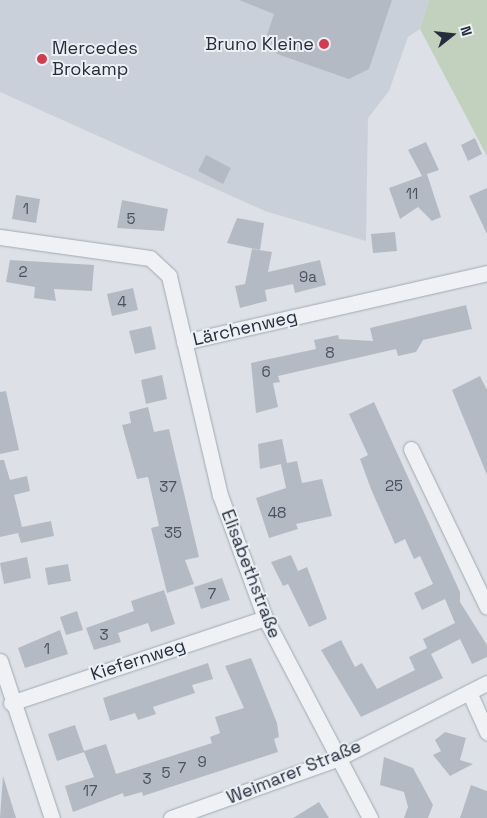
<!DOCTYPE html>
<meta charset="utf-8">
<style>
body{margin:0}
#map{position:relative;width:487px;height:818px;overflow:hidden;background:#dde1e7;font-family:"Space Grotesk",sans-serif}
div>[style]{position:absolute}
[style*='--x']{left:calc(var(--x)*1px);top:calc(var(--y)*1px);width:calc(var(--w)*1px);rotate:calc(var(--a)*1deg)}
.built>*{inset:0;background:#cad0d9}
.green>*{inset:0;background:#c2d1bd}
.building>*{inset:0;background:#b4bac4}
.roads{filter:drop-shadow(0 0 1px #a2a8b1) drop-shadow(0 0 1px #a2a8b1)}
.street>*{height:15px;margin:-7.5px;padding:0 7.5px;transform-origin:7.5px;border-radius:7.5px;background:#eff1f5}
.dots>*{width:14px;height:14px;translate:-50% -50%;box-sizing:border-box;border:2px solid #ecf0f5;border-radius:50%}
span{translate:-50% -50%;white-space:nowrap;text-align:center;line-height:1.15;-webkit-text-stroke:4px #ecf0f5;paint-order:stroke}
.number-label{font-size:15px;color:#4a5160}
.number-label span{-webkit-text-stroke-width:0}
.poi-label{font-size:18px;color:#262e3e}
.right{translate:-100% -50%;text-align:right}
.left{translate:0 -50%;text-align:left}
.street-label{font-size:18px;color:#262e3e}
.north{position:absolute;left:427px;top:10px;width:50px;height:50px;-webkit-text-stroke:4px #ecf0f5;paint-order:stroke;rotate:74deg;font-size:14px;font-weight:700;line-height:20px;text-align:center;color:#262e3e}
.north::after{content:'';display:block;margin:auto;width:18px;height:22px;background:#262e3e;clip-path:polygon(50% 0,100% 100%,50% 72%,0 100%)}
</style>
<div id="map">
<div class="built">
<i style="clip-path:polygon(0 0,429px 0,420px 29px,408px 37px,389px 91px,368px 118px,366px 241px,265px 211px,0 92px)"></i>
</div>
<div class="green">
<i style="clip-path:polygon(429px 0,487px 0,487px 156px,420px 29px)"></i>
</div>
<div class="building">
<i style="clip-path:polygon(239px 0,392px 0,369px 69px,349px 79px,277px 54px,267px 35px,274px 14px)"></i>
<i style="clip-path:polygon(475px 138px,482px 154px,468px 161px,461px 145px)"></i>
<i style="clip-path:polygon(426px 142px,439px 170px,427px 174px,441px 217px,432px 221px,418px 207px,400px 219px,389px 188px,422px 176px,408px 150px)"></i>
<i style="clip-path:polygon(206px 155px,231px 168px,223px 184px,198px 171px)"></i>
<i style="clip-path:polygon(487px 188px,487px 234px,469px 196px)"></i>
<i style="clip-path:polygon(16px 195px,40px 199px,36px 223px,12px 219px)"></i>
<i style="clip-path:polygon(122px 200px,168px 209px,164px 231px,117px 228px)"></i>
<i style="clip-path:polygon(237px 218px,264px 223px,260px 250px,227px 243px)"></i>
<i style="clip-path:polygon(395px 232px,397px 251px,373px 253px,371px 234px)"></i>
<i style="clip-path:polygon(252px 249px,272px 252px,268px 272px,320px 260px,326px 285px,295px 293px,293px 284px,265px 290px,267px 301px,240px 308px,235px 286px,245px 284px)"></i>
<i style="clip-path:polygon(10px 260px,94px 265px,92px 291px,54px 289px,56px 301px,34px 298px,35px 287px,6px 282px)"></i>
<i style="clip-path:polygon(133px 288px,138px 310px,112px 316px,107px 294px)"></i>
<i style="clip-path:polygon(466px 305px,472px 329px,423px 340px,416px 352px,398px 356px,396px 349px,278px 376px,280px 382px,273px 383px,278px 407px,256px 413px,251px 363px,316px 349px,314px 340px,338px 335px,339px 339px,373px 341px,370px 328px)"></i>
<i style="clip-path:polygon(151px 326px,156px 349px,135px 354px,129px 331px)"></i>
<i style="clip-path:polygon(162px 375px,167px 399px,146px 404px,141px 380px)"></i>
<i style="clip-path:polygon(480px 376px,487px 390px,487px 475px,452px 390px)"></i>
<i style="clip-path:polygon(6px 391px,19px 450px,0 454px,0 392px)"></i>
<i style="clip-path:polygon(374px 402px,460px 592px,460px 602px,487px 645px,487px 657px,472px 664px,460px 639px,431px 654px,443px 678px,361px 717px,321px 650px,341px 640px,355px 667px,362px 663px,377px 689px,415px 670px,409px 657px,427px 648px,423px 639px,455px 623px,445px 599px,422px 610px,414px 593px,433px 584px,420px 556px,414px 559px,405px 539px,395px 544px,371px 489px,360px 459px,368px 455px,349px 414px)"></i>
<i style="clip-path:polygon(148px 407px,154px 432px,169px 429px,199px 557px,185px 560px,194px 584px,167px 593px,151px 528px,159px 526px,148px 477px,137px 479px,122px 425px,131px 423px,129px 412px)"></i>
<i style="clip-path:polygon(282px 439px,287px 463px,297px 461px,302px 483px,322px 479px,332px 516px,296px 524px,298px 529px,269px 538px,256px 498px,286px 488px,281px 464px,260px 469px,258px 444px)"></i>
<i style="clip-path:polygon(0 460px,4px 460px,10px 480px,27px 476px,30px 491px,14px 495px,22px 527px,51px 521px,54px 536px,21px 543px,18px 533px,0 537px)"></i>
<i style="clip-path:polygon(291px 555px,298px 571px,307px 567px,327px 619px,309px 627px,288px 584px,283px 586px,271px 562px)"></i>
<i style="clip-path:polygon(27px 557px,31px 578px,4px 584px,0 563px)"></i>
<i style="clip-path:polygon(68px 564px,71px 581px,48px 585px,45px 568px)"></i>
<i style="clip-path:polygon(222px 578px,230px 600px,201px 609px,194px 587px)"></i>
<i style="clip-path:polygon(164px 590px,175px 624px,151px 632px,148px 623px,118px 633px,121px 642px,94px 650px,86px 628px,134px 611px,131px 601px)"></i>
<i style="clip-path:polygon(77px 611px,83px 630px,66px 635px,60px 617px)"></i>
<i style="clip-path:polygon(60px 630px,68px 654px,25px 668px,18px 648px)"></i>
<i style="clip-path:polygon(251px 658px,277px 723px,279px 737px,274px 739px,278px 752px,143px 796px,142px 792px,124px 797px,123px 793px,73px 812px,65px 786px,94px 777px,84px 752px,57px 761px,48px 734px,75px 725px,84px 751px,106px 744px,116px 774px,212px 743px,210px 737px,220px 733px,215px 717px,244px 708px,225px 666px)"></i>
<i style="clip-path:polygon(208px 663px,213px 679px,192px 685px,195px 693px,153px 707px,156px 714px,138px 720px,135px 713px,110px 721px,103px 698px)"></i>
<i style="clip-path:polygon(445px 732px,466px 738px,460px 760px,473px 764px,450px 776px,433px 755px,441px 751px,435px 740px)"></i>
<i style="clip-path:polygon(384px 757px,413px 768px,433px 805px,428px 818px,404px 818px,408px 807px,404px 792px,380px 785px)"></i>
<i style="clip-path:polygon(3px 776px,16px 818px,0 818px)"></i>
<i style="clip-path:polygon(471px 785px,487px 791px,487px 818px,460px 818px)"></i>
<i style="clip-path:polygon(319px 802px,329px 818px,293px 818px)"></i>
</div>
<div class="roads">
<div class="street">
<i style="--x:0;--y:237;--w:151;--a:8"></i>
<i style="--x:150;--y:258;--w:26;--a:43"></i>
<i style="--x:169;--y:276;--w:225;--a:76.9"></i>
<i style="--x:220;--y:495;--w:131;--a:69.9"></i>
<i style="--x:265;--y:618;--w:226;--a:62.3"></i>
<i style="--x:184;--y:342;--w:311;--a:-12.8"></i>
<i style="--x:411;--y:449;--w:175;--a:64.3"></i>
<i style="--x:0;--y:661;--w:165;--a:71.7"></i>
<i style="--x:469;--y:692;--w:44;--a:65.8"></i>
<i style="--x:11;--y:703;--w:268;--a:-18.5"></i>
<i style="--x:171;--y:818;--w:176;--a:-19.6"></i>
<i style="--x:337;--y:759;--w:168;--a:-26.9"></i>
</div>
</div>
<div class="dots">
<i style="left:324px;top:44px;background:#d23c51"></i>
<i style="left:42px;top:59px;background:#d23c51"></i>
</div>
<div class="number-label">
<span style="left:412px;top:194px">11</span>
<span style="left:26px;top:209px">1</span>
<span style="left:131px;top:219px">5</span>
<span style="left:23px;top:272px">2</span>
<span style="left:308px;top:277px">9a</span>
<span style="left:122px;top:302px">4</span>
<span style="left:330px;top:353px">8</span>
<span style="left:266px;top:372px">6</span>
<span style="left:394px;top:486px">25</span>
<span style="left:168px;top:487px">37</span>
<span style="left:277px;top:513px">48</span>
<span style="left:173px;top:533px">35</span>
<span style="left:212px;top:594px">7</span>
<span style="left:104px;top:635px">3</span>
<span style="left:47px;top:649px">1</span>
<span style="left:202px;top:762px">9</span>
<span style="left:182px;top:768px">7</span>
<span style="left:166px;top:773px">5</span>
<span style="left:147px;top:779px">3</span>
<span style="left:90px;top:791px">17</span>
</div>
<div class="poi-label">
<span class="right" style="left:314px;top:44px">Bruno Kleine</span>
<span class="left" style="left:52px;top:59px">Mercedes<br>Brokamp</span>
</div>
<div class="street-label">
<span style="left:245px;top:328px;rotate:-13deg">Lärchenweg</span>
<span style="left:251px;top:574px;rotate:69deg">Elisabethstraße</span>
<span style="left:138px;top:660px;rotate:-18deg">Kiefernweg</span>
<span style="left:294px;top:772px;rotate:-22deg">Weimarer Straße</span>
</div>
<div class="north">N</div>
</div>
